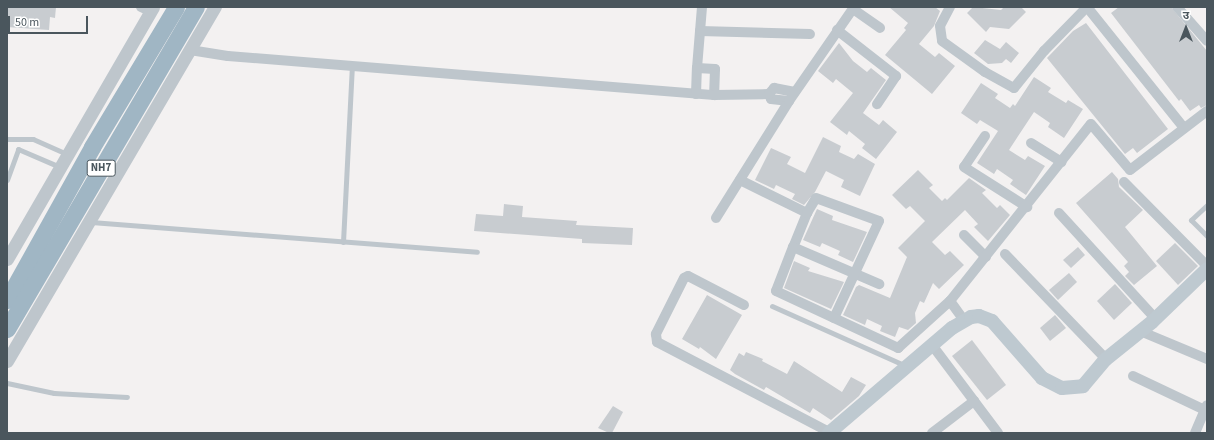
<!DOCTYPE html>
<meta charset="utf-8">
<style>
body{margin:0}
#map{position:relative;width:1214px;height:440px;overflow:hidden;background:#f3f1f1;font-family:"Source Sans 3","Noto Sans Devanagari",sans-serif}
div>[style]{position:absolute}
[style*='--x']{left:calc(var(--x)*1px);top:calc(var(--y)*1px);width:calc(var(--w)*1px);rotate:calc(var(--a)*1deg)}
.building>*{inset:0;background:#c8ccd0}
.service>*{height:5px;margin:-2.5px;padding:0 2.5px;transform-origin:2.5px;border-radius:2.5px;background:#bec6cc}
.minor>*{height:10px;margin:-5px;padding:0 5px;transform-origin:5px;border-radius:5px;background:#bec6cc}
.tertiary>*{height:13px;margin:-6.5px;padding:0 6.5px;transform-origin:6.5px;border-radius:6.5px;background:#bec6cc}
.secondary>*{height:14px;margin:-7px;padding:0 7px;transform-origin:7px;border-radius:7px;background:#bec9d0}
.trunk>*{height:17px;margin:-8.5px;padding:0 8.5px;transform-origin:8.5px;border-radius:8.5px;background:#a0b6c4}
span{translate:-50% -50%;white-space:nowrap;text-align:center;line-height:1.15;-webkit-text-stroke:4px #fff;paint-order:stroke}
.shield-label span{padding:1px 3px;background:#fff;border:1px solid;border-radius:3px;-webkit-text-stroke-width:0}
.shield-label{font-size:11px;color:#4a565d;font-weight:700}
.frame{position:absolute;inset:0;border:8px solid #4a565d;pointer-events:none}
.north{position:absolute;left:1166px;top:8px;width:40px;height:40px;-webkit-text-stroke:3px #fff;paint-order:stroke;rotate:0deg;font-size:11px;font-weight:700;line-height:16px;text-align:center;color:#4a565d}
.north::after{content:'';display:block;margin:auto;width:14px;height:18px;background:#4a565d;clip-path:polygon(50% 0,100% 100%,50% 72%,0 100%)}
.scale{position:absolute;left:8px;top:16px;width:80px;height:18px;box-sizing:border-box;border:2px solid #4a565d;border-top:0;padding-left:5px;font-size:12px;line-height:14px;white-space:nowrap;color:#4a565d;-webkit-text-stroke:3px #fff;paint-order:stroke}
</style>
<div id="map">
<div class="building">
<i style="clip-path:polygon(7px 7px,56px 7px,55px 18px,50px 17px,49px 30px,7px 27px)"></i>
<i style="clip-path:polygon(889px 7px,935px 7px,940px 11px,934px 26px,919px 44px,935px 57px,939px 53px,955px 66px,932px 94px,885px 55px,906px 30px,904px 28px,908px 23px)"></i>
<i style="clip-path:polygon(973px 7px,1001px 10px,1004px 7px,1021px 7px,1026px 12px,1009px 29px,990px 27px,986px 32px,967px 13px)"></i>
<i style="clip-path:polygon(1119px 7px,1171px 7px,1207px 51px,1207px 105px,1201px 108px,1199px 105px,1190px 111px,1181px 99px,1179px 101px,1111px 13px)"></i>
<i style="clip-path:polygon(1086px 23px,1168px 129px,1137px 153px,1133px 148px,1125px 154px,1047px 58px,1073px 31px)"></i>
<i style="clip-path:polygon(985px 40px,1000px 49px,1006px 42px,1019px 53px,1011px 63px,1006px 59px,1002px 63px,988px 64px,974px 53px)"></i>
<i style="clip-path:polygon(839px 43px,853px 61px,867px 72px,871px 68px,886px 80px,863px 113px,879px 125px,883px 120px,897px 132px,876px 159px,862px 148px,865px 144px,849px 131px,847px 135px,830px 122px,853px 93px,836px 79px,833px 83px,818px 71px)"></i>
<i style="clip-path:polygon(1034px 77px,1051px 88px,1048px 92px,1066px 103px,1068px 100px,1083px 109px,1064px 138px,1048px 127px,1050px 123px,1034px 112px,1009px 150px,1025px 160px,1028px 156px,1045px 166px,1026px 195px,1010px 184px,1013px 180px,997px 169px,994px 174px,977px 163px,998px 131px,980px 120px,977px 124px,961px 113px,981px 83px,998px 94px,995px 98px,1010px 108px,1013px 104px,1015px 106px)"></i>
<i style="clip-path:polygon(823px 137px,841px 146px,839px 152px,854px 159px,858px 154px,875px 164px,860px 196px,841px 187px,844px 180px,826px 171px,815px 192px,804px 205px,792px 199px,795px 194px,776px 185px,774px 189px,755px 180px,771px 148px,791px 157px,787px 164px,805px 173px)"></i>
<i style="clip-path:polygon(918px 170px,933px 185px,929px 188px,942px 201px,945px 198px,947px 200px,969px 178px,986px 190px,982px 193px,997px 208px,1000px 205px,1010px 215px,988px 241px,974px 227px,978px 224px,965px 210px,932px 242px,945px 255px,950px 251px,964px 265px,939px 289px,933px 283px,924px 303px,920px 301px,915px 313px,916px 323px,908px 330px,899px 327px,895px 337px,880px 331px,882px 326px,867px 319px,865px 325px,843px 315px,856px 287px,859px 285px,890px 298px,907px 257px,898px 248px,925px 221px,910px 206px,906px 209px,892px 195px)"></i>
<i style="clip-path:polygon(1112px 172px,1118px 179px,1119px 187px,1143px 210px,1125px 227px,1157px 266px,1134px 285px,1125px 276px,1129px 272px,1124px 266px,1128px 262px,1076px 203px)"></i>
<i style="clip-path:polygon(504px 204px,523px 206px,522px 217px,577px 221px,576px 225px,633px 228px,632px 245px,582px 243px,582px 239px,474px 231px,476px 214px,503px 216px)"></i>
<i style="clip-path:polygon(817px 209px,833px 216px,832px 220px,867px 232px,853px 262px,838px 255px,840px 251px,822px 243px,820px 247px,803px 240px)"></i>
<i style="clip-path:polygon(1175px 243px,1198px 266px,1178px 285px,1156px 261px)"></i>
<i style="clip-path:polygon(1078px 247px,1085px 255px,1071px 268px,1063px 260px)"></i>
<i style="clip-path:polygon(794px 261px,810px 268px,808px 271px,844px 282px,831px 309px,784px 288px)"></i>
<i style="clip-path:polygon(1069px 273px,1077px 282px,1058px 300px,1049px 290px)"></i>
<i style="clip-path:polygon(1115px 284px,1132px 303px,1114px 320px,1097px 301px)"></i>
<i style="clip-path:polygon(707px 295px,742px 315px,716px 359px,700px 347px,699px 349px,682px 339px)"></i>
<i style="clip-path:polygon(1055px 315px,1066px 328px,1050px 341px,1040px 328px)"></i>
<i style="clip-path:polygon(972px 340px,1006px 385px,987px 400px,952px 356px)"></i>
<i style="clip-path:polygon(746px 352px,763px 359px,762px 361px,787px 374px,794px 361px,842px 392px,851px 377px,866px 385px,859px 396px,831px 420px,813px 408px,810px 413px,766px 387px,764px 390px,735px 374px,730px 370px,739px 353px,744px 356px)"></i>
<i style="clip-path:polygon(613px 406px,623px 412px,612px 433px,609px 433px,598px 428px)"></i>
</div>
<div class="service">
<i style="--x:7;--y:139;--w:26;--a:0"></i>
<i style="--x:33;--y:139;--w:37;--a:24"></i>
<i style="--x:7;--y:180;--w:33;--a:-70"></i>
<i style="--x:18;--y:149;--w:46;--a:23.2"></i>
<i style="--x:1207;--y:205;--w:22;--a:137"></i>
<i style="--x:1191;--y:220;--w:23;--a:45"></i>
<i style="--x:91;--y:222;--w:387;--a:4.4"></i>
<i style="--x:343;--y:242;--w:176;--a:-87.1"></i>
<i style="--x:772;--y:306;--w:147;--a:24.1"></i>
<i style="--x:7;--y:383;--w:48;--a:12"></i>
<i style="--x:54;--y:393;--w:73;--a:3.1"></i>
</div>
<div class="minor">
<i style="--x:141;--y:7;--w:10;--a:24"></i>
<i style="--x:702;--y:7;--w:61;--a:94.7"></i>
<i style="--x:697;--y:68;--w:18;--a:3"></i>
<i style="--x:715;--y:69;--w:26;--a:92"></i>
<i style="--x:950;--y:7;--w:21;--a:118"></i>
<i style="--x:940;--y:26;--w:15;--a:82"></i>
<i style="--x:942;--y:41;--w:53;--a:35.8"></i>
<i style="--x:985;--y:72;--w:33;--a:29"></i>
<i style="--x:1014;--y:88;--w:48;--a:-51"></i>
<i style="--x:1044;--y:51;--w:62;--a:-45.7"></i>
<i style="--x:1087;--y:7;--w:155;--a:51.3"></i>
<i style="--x:1177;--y:7;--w:45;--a:48.6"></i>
<i style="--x:853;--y:9;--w:33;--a:35"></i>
<i style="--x:837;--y:30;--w:75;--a:37.9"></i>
<i style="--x:896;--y:76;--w:34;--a:124"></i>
<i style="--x:700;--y:31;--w:110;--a:1.6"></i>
<i style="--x:190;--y:50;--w:38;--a:9"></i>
<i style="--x:228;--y:56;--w:488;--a:4.6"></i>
<i style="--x:714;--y:95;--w:55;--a:-1"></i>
<i style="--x:696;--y:94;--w:26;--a:-88"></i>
<i style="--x:789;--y:101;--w:18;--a:-174"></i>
<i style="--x:771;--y:99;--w:5;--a:-112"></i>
<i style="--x:769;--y:94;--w:8;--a:-50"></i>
<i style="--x:774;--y:88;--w:21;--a:11"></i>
<i style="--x:985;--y:136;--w:37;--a:124"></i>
<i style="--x:964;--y:167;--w:75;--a:32.4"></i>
<i style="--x:1031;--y:143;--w:36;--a:32"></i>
<i style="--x:740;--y:180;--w:75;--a:26.2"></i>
<i style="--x:807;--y:213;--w:37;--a:112"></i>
<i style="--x:793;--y:247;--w:94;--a:23.3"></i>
<i style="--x:1124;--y:182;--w:118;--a:45.3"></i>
<i style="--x:807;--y:213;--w:17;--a:-59"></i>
<i style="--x:816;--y:198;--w:67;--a:20.1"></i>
<i style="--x:879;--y:221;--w:107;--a:114.9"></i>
<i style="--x:1059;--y:213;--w:142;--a:47.6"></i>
<i style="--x:716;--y:218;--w:138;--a:-58"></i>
<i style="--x:789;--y:101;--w:114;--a:-55.3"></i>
<i style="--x:964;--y:235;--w:31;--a:45"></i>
<i style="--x:793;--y:247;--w:47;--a:111.1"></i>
<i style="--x:776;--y:291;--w:135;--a:25"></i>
<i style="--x:898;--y:348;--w:70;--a:-42.1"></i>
<i style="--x:950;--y:301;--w:24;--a:54"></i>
<i style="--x:1005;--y:254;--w:146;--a:46.1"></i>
<i style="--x:950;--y:301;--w:226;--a:-51.5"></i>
<i style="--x:1091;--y:124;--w:60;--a:49.7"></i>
<i style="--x:1130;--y:170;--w:97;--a:-37.5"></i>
<i style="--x:744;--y:305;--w:63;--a:-152.6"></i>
<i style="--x:688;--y:276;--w:4;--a:153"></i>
<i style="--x:684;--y:278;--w:63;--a:116.6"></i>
<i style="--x:656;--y:334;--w:8;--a:83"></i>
<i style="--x:657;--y:342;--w:194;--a:27.6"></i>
<i style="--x:1140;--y:331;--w:73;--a:22.7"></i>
<i style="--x:932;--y:345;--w:110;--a:53.1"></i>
<i style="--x:1133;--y:376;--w:80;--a:25.3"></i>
<i style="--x:932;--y:433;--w:53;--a:-37.3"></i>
<i style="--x:1195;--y:433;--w:30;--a:-67"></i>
</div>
<div class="tertiary">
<i style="--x:7;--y:259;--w:291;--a:-59.9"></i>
<i style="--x:7;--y:361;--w:411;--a:-59.6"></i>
</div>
<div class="secondary">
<i style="--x:829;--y:433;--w:162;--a:-40.5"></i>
<i style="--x:952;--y:328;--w:22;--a:-30"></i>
<i style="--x:971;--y:317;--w:8;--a:-7"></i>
<i style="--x:979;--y:316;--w:14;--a:21"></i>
<i style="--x:992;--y:321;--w:76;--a:48.7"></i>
<i style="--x:1042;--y:378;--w:22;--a:27"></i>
<i style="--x:1062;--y:388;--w:21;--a:-5"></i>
<i style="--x:1083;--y:386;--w:35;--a:-50"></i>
<i style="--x:1106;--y:359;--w:59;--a:-38.8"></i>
<i style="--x:1152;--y:322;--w:76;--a:-43.9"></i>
</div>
<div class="trunk">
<i style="--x:7;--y:300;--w:175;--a:-60.9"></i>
<i style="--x:92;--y:147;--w:163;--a:-59"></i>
<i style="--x:7;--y:329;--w:373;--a:-59.6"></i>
</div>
<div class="shield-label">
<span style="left:101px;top:168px">NH7</span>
</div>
<div class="frame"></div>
<div class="north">उ</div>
<div class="scale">50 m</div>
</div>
